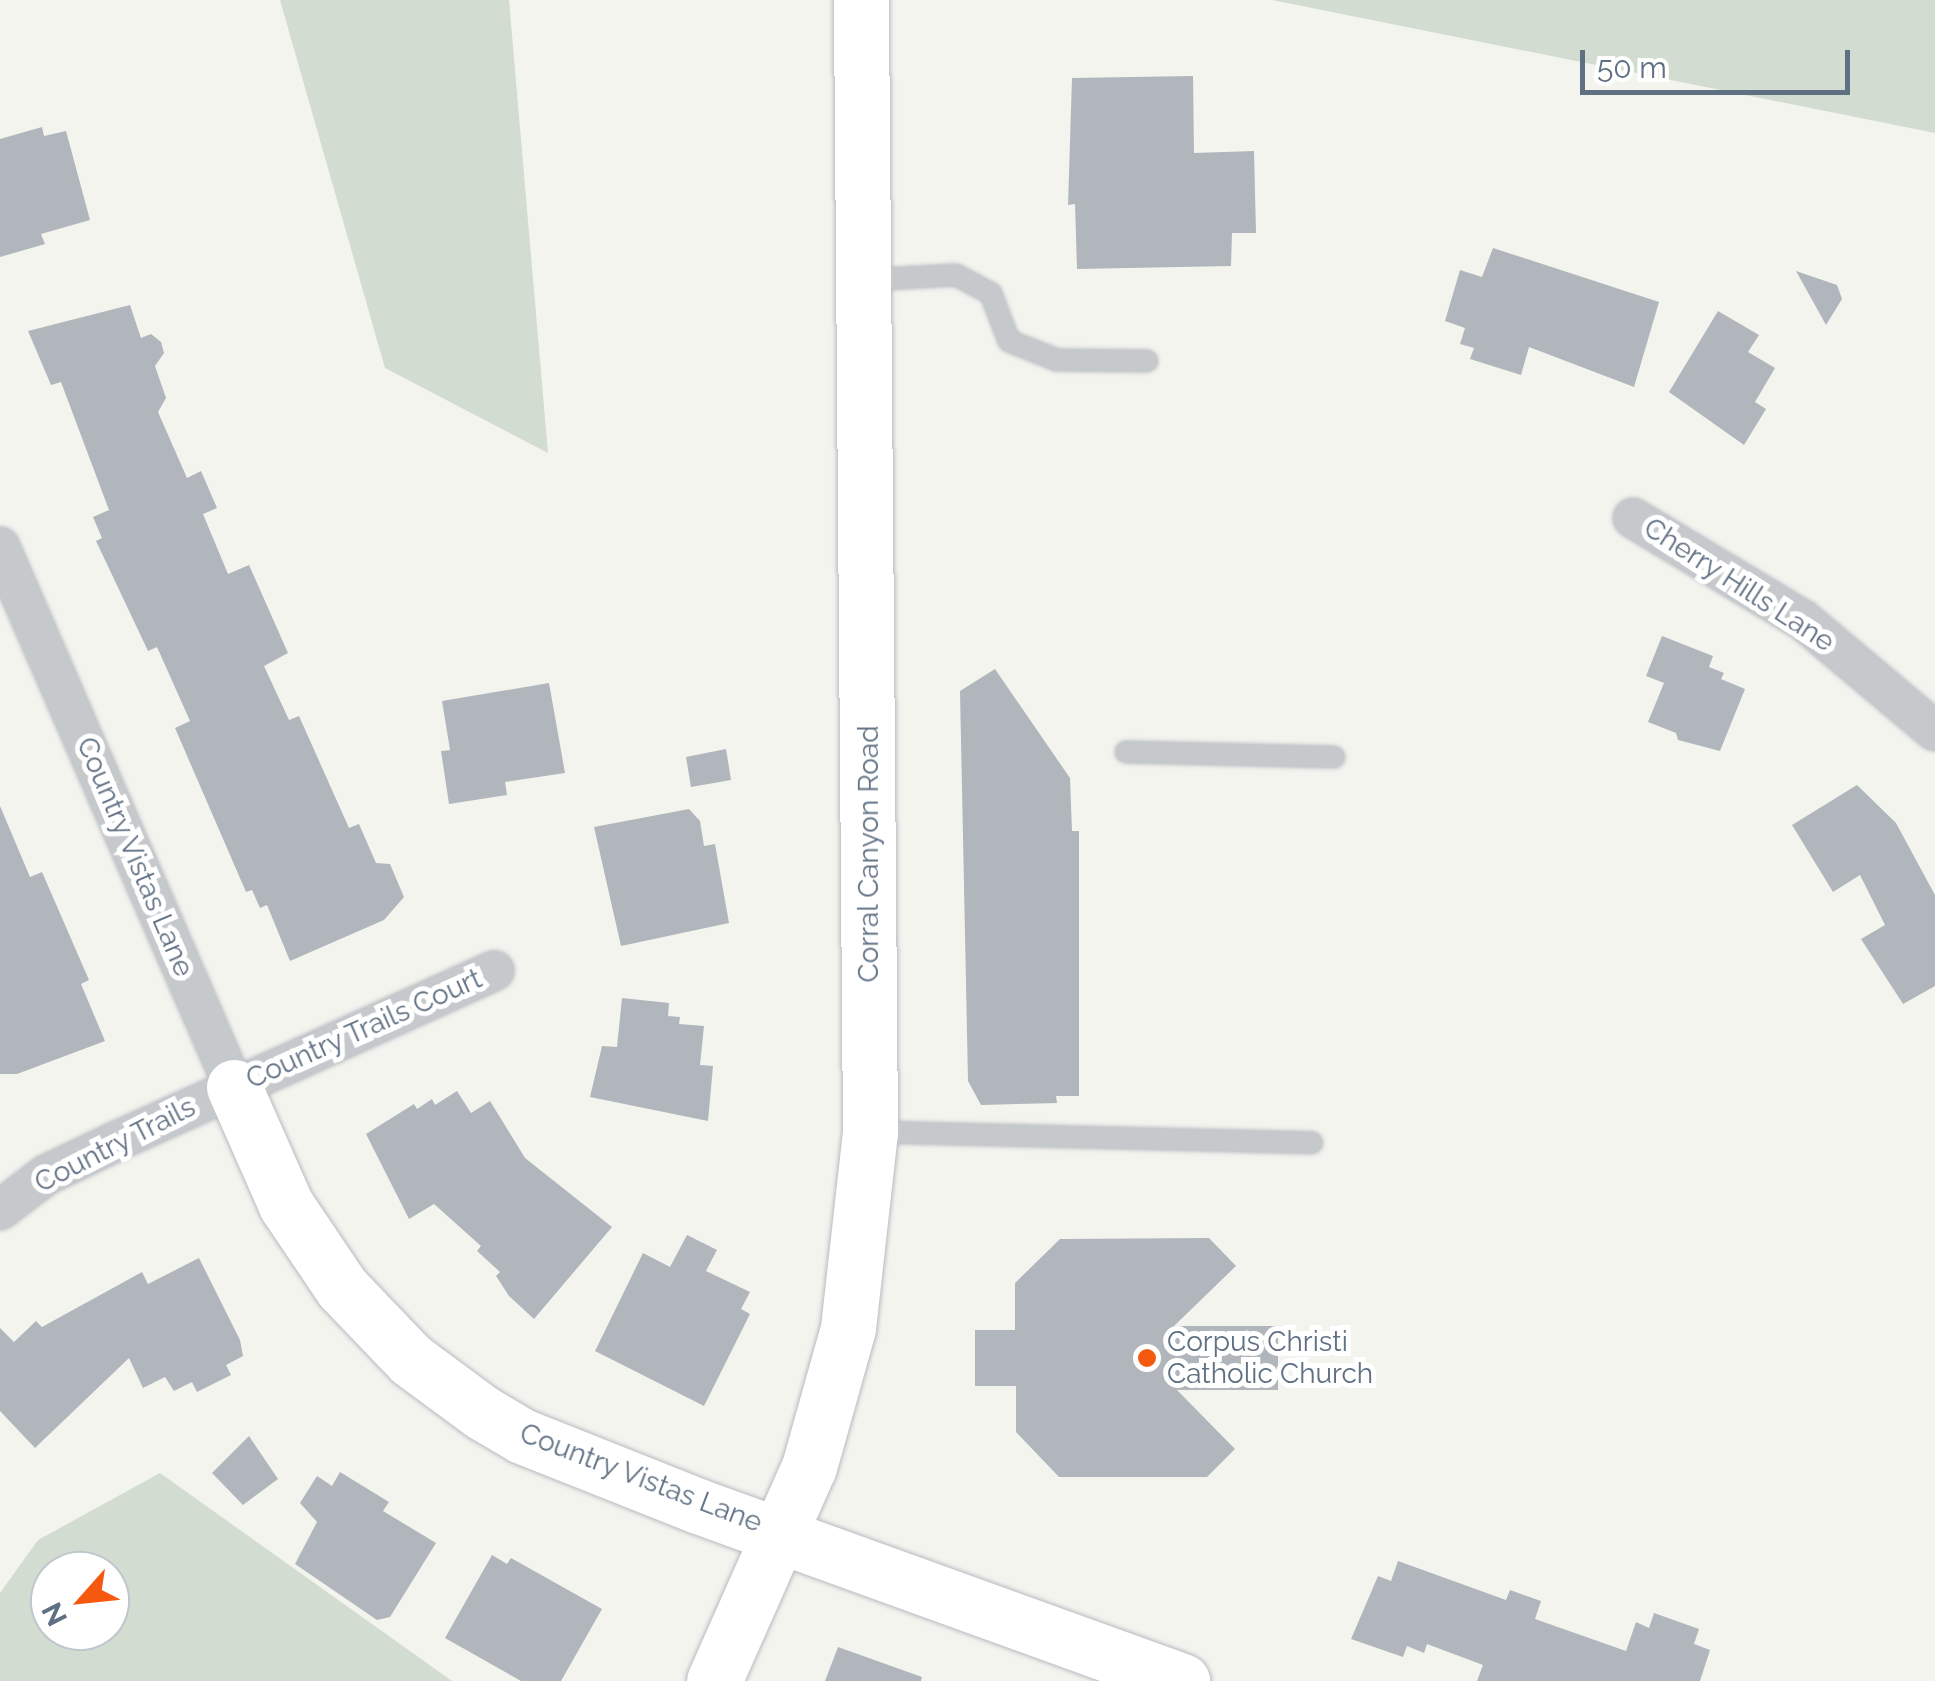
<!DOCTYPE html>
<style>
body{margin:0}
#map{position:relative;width:1935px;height:1681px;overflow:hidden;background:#f4f4ef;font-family:Raleway,sans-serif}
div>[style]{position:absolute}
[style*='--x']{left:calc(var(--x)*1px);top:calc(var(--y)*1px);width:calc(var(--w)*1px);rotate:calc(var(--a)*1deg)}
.green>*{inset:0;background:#d3dcd0}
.building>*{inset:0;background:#b0b6bc}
.roads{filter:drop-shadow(0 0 2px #b7bbc0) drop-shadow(0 0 2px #b7bbc0)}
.lane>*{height:20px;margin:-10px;padding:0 10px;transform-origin:10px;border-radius:10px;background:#c6c9cc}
.street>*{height:38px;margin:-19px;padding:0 19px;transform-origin:19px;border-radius:19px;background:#c6c9cc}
.secondary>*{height:55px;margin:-27.5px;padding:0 27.5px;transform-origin:27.5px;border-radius:27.5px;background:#fff}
.dots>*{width:28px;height:28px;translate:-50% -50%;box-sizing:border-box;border:5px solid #fff;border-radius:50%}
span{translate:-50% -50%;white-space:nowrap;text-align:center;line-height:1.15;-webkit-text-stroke:10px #fff;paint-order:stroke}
.street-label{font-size:28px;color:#607083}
.poi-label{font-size:28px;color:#607083}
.left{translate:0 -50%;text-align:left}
.north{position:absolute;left:30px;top:1551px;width:100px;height:100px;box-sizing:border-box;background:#fff;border:2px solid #bfc6cd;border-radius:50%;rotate:243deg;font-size:28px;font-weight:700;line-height:40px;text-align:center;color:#607083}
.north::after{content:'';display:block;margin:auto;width:35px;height:45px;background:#f4590f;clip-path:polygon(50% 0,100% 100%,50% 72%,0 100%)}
.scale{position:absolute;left:1580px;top:50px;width:270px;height:45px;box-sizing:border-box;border:5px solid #607083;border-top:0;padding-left:12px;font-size:30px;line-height:35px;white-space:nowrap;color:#607083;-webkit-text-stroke:8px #fff;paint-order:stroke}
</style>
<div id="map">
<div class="green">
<i style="clip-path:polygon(280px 0,509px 0,548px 453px,385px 368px)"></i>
<i style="clip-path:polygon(1272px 0,1935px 0,1935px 133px)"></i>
<i style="clip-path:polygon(evenodd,160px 1473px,452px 1681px,0 1681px,0 1593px,38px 1540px,160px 1473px,50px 1571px,110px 1571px,110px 1631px,50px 1631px,50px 1571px)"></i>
</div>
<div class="building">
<i style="clip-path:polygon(1193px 76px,1194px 153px,1254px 151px,1256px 233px,1232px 233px,1231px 266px,1077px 269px,1075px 204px,1068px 205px,1072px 78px)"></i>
<i style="clip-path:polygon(42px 127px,44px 136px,66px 131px,90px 220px,41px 234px,45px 244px,0 257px,0 139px)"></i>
<i style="clip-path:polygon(1493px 248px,1659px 302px,1634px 387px,1529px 347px,1521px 375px,1470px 359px,1474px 348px,1460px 344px,1465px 328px,1445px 321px,1460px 270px,1482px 277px)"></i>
<i style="clip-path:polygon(1796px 271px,1837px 285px,1842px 299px,1826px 325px)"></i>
<i style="clip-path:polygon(130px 305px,141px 338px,151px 334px,161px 342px,164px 353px,155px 366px,166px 398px,158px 412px,187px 478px,201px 471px,217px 508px,203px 514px,228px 574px,249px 565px,288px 653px,264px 666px,289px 720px,299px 716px,349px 828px,359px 824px,376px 863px,390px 864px,404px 897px,384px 920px,290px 961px,267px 905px,260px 908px,252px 890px,246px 892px,175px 728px,190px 721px,157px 647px,148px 651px,96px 541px,102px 538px,93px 517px,109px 510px,61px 382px,51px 385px,28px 331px)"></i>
<i style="clip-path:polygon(1718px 311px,1759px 335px,1748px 352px,1775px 368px,1755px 402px,1766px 409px,1744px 445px,1669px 392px)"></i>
<i style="clip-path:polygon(1662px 636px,1713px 656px,1709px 667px,1724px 673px,1721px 679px,1745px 689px,1720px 751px,1678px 740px,1676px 733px,1648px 722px,1664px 683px,1646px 676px)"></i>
<i style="clip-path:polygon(995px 669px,1070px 778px,1072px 831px,1079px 831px,1079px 1096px,1056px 1096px,1057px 1103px,981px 1105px,968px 1081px,960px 691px)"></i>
<i style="clip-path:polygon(549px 683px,565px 773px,505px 782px,507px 795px,449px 804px,441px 751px,450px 750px,442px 701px)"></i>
<i style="clip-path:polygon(726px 749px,731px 780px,691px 787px,686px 757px)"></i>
<i style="clip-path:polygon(1857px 785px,1896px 823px,1935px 895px,1935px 986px,1903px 1004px,1861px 939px,1885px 925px,1860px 875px,1833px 892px,1792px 825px)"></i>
<i style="clip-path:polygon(0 806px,30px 877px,42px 872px,89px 980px,81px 984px,105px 1041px,17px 1074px,0 1074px)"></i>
<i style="clip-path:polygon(689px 809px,700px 821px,704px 846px,715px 844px,729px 923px,621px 946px,594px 827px)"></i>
<i style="clip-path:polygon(622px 998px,669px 1003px,668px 1016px,680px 1017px,679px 1024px,704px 1026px,700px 1065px,713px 1066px,708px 1121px,590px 1097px,602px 1046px,617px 1047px)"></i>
<i style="clip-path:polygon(457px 1091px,471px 1113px,490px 1101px,525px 1158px,612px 1227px,534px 1319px,509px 1296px,496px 1276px,500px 1272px,477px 1251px,481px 1246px,434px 1204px,409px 1219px,366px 1134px,414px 1104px,417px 1109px,432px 1099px,435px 1105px)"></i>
<i style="clip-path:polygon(687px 1235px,717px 1250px,706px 1271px,750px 1292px,741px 1309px,750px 1314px,704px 1406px,595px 1351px,643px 1253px,670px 1267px)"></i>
<i style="clip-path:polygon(1209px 1238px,1236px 1266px,1174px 1326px,1278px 1326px,1278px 1390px,1177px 1390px,1235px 1449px,1207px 1477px,1059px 1477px,1016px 1432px,1016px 1386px,975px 1386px,975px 1330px,1015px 1330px,1015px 1283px,1060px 1239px)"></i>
<i style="clip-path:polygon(199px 1258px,240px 1340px,243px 1356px,226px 1365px,231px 1375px,197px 1392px,192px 1382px,174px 1391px,165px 1377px,143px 1388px,129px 1358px,35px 1448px,0 1411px,0 1328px,14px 1342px,36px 1321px,42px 1327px,142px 1272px,148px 1284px)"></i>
<i style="clip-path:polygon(249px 1436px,278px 1479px,243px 1505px,212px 1473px)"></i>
<i style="clip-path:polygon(340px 1472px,389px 1502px,383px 1511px,436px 1543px,390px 1617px,377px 1620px,295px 1564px,317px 1522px,300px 1503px,317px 1476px,332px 1486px)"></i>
<i style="clip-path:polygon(492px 1555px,507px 1564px,511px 1558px,602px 1609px,561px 1681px,521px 1681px,445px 1638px)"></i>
<i style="clip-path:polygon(1398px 1561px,1506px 1600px,1510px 1590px,1541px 1601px,1535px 1619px,1626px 1651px,1636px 1622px,1649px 1628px,1654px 1613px,1699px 1629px,1694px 1644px,1710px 1650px,1700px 1681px,1477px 1681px,1483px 1665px,1427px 1644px,1424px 1653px,1407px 1646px,1403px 1657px,1351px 1639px,1378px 1576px,1391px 1581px)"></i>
<i style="clip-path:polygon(838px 1647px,922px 1677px,921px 1681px,825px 1681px)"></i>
</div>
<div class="roads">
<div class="lane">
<i style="--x:865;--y:280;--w:91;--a:-3.1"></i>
<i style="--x:956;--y:275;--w:40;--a:28"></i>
<i style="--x:991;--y:294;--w:50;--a:69"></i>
<i style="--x:1009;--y:341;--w:52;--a:21.6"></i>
<i style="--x:1057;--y:360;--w:90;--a:0.6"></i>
<i style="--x:1126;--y:752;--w:208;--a:1.4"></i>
<i style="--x:872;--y:1132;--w:440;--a:1.4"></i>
</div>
<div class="street">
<i style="--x:1633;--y:518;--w:198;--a:31"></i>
<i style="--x:1803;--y:620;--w:172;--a:40.1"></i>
<i style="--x:0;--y:547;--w:589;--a:66.57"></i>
<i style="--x:0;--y:1210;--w:58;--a:-37.3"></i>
<i style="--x:46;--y:1175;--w:79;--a:-25.6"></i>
<i style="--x:117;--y:1141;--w:414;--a:-24.3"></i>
</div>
<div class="secondary">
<i style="--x:234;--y:1087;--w:129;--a:66.2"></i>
<i style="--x:286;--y:1205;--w:100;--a:56"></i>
<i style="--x:342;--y:1288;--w:100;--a:46.2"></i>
<i style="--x:411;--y:1360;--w:89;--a:36.4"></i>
<i style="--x:483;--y:1413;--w:45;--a:30.5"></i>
<i style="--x:522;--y:1436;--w:189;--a:21.7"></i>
<i style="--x:698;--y:1506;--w:515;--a:19.88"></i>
<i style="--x:714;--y:1681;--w:234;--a:-66.1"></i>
<i style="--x:809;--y:1467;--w:144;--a:-74.3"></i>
<i style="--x:848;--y:1328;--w:197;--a:-83.6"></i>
<i style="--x:870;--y:1132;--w:1132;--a:-90.46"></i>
</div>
</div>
<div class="dots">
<i style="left:1147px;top:1358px;background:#f4590f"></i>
</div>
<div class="street-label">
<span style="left:1739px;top:585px;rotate:33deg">Cherry Hills Lane</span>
<span style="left:869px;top:854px;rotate:-90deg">Corral Canyon Road</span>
<span style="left:135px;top:857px;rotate:67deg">Country Vistas Lane</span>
<span style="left:364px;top:1029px;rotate:-24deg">Country Trails Court</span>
<span style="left:115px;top:1145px;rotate:-27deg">Country Trails</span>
<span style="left:641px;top:1478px;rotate:21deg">Country Vistas Lane</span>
</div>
<div class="poi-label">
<span class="left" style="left:1167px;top:1358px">Corpus Christi<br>Catholic Church</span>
</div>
<div class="north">N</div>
<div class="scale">50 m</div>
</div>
